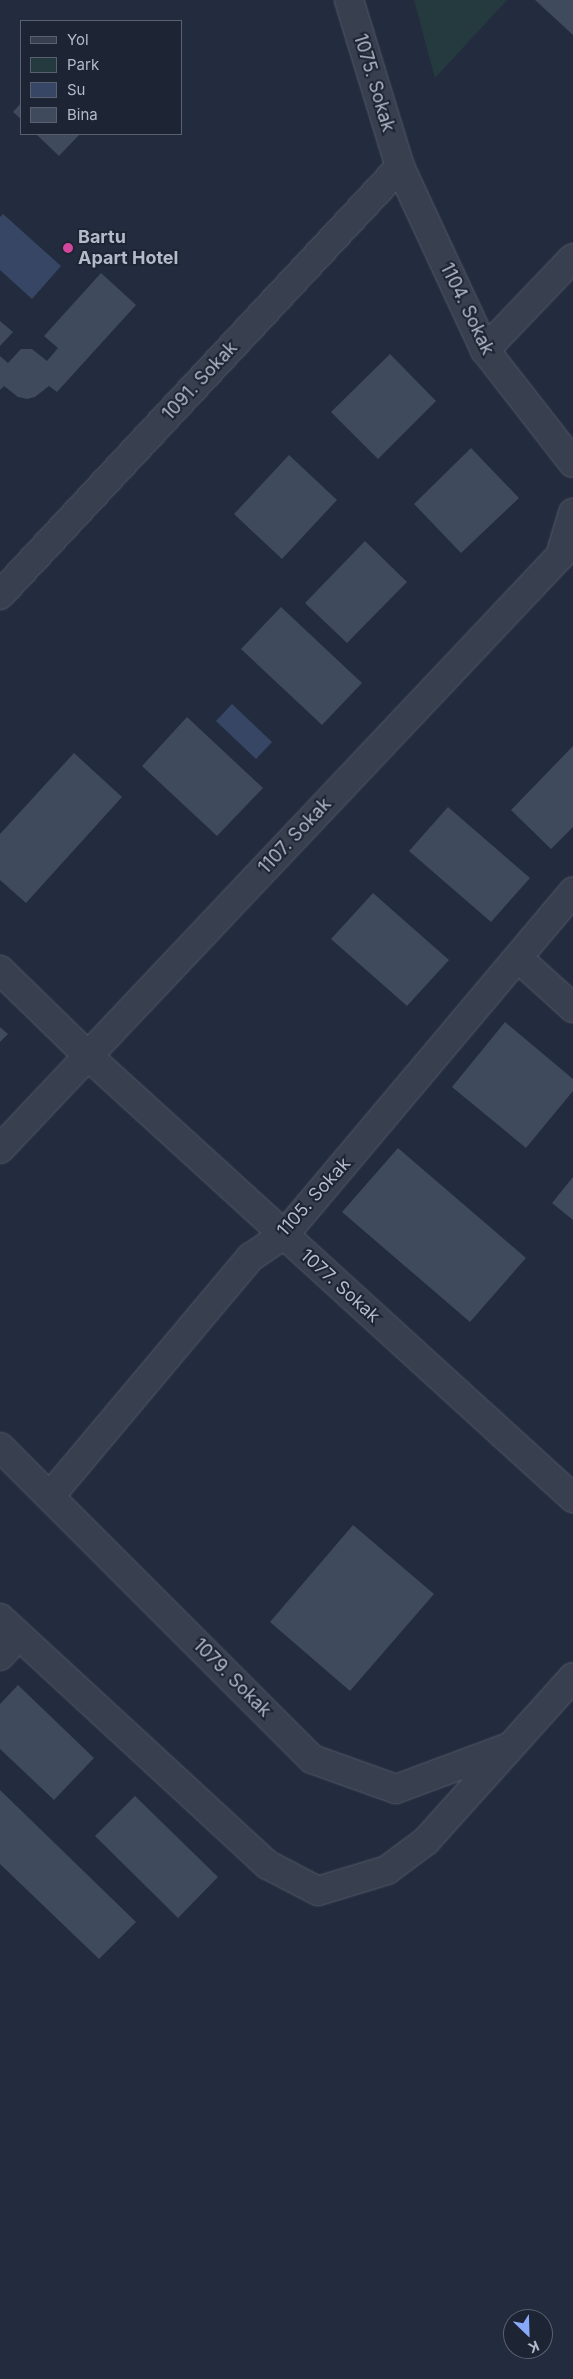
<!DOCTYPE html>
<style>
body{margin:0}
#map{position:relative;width:573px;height:2379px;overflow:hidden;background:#232c3e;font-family:Inter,sans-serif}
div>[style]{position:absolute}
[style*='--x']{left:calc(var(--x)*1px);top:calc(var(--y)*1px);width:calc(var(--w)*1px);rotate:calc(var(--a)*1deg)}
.green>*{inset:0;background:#253a3f}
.water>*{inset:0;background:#374665}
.building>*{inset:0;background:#3f4a5d}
.roads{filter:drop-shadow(0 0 1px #535a69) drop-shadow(0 0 1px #535a69)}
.minor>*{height:28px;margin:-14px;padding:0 14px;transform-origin:14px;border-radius:14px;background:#383f4e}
.dots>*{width:14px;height:14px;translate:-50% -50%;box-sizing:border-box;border:2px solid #1d2433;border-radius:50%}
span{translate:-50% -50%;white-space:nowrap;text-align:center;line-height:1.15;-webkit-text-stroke:4px #1d2433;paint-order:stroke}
.street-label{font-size:18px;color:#b3bac9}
.poi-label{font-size:18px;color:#b3bac9;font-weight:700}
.left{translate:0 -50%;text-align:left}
.legend{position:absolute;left:20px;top:20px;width:162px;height:115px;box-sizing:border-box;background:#1d2433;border:1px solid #59606f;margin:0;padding:6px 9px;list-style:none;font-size:15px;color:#b3bac9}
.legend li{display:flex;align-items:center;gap:10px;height:25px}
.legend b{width:25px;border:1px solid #59606f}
.north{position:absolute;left:503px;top:2309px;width:50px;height:50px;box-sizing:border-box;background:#1d2433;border:1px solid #59606f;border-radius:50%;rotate:156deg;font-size:14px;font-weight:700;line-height:20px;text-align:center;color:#b3bac9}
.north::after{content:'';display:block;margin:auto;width:18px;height:22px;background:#88a9fa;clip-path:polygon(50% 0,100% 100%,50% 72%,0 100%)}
</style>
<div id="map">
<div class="green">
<i style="clip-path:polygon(414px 0,507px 0,435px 78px)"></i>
</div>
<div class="water">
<i style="clip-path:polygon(3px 214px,61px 266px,32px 299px,0 270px,0 217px)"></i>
<i style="clip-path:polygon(232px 704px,272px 742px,256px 759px,216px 721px)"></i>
</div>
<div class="building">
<i style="clip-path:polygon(535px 0,573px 0,573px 35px)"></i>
<i style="clip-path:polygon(21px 103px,21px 119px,13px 112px)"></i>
<i style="clip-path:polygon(36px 134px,80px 134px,59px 156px)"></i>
<i style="clip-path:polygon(101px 273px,136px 305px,57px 392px,49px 386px,35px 397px,27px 399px,18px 397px,4px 386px,0 390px,0 356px,8px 363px,21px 349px,32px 349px,47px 361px,58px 348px,44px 336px)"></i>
<i style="clip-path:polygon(0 321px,13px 332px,0 346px)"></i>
<i style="clip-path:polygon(390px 354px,436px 401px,378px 459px,331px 412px)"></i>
<i style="clip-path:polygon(471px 448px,519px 498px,461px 553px,414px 504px)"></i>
<i style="clip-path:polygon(289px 455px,337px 500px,282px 559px,234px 514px)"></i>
<i style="clip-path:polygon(365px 541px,407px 582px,347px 643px,305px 603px)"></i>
<i style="clip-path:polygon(281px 607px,362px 683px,322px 725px,241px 649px)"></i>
<i style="clip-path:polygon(187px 717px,263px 788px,217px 836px,142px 766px)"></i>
<i style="clip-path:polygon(573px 746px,573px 827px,551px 849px,511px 810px)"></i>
<i style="clip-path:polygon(74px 753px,122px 797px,26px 903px,0 880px,0 834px)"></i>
<i style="clip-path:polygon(448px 807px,530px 878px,491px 922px,409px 851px)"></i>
<i style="clip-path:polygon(373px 893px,449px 960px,407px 1006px,331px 939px)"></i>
<i style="clip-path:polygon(505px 1022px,573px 1079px,573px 1091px,526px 1148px,452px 1087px)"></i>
<i style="clip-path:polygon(0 1027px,8px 1034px,0 1042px)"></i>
<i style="clip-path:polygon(398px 1148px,526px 1258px,470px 1322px,342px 1212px)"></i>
<i style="clip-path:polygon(573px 1177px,573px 1220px,552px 1203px)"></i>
<i style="clip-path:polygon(353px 1525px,434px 1594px,350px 1691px,270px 1622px)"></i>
<i style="clip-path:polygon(18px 1685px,94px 1758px,54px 1800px,0 1749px,0 1704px)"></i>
<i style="clip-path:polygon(0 1790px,136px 1922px,99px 1959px,0 1864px)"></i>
<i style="clip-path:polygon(135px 1796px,218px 1877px,178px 1918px,95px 1836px)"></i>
</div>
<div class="roads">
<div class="minor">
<i style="--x:349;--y:0;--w:175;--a:73"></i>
<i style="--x:400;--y:167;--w:202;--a:65.1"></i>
<i style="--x:485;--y:350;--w:143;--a:52.1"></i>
<i style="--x:485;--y:350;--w:127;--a:-46.3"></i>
<i style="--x:0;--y:595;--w:586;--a:-46.94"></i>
<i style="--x:519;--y:959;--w:73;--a:42.2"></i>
<i style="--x:0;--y:970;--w:122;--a:44.3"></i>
<i style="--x:87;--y:1055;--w:658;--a:42.35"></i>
<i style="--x:0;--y:1149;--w:816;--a:-46.64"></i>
<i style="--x:560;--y:556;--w:45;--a:-73.2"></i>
<i style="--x:0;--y:1447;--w:441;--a:45"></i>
<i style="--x:312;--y:1759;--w:89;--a:19.7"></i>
<i style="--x:396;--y:1789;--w:121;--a:-20.4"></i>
<i style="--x:51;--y:1495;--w:311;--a:-50"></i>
<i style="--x:251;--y:1257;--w:40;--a:-34"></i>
<i style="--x:284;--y:1235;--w:449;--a:-49.9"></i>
<i style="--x:0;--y:1618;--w:364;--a:42.7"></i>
<i style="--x:268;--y:1865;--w:56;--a:27.5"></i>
<i style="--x:318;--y:1891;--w:72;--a:-16.9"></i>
<i style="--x:387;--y:1870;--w:49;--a:-36.6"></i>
<i style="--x:426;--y:1841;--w:220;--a:-48.1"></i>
<i style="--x:0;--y:1656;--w:27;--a:-48"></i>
</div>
</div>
<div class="dots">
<i style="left:68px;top:248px;background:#d1479c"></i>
</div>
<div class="street-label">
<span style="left:374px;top:83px;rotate:73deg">1075. Sokak</span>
<span style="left:467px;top:309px;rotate:64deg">1104. Sokak</span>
<span style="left:200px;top:381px;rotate:-47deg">1091. Sokak</span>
<span style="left:295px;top:836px;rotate:-47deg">1107. Sokak</span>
<span style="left:314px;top:1197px;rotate:-48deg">1105. Sokak</span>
<span style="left:340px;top:1286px;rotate:42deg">1077. Sokak</span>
<span style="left:232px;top:1678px;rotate:45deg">1079. Sokak</span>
</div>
<div class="poi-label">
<span class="left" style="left:78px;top:248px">Bartu<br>Apart Hotel</span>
</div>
<ul class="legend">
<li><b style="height:6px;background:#383f4e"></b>Yol</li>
<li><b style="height:14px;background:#253a3f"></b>Park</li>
<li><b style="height:14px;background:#374665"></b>Su</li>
<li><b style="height:14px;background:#3f4a5d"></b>Bina</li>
</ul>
<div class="north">K</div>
</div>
